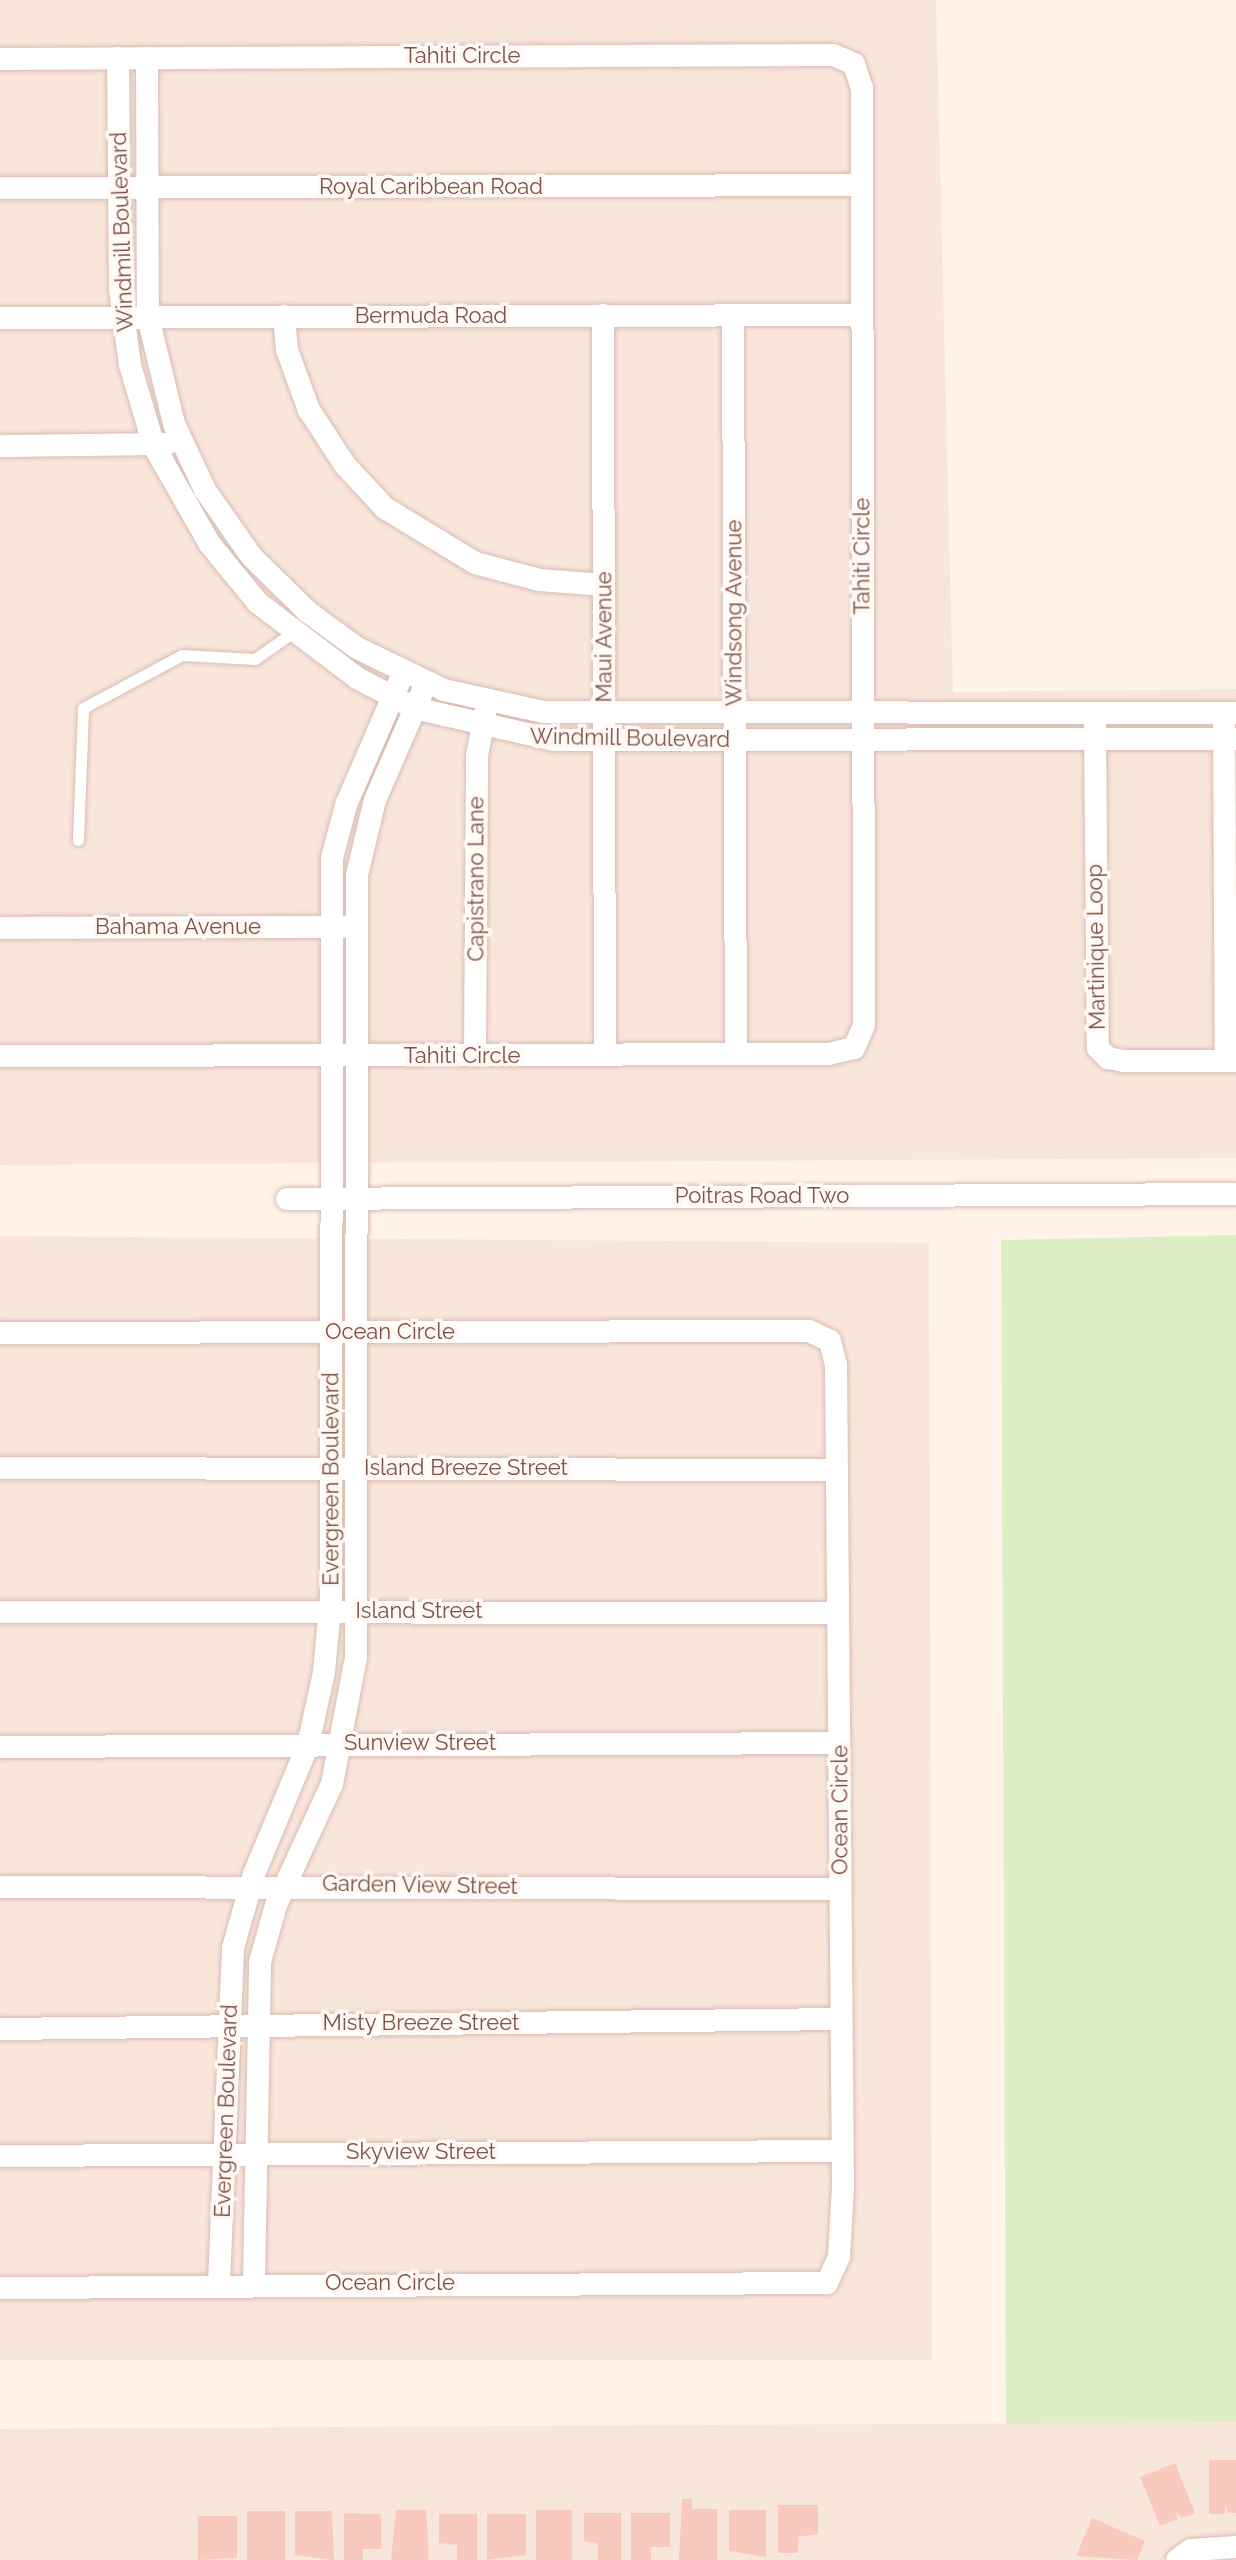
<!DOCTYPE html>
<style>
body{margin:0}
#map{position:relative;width:1236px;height:2560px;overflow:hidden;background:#fff3ea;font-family:Raleway,sans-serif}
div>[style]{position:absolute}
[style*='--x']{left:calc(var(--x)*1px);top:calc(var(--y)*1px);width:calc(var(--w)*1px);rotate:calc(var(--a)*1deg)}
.residential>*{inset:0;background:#f9e6da}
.green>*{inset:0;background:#deefc5}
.building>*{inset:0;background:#f8cabe}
.roads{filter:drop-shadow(0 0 2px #d8bcb2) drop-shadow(0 0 2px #d8bcb2)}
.lane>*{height:11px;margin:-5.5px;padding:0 5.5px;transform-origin:5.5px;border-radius:5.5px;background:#fff}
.street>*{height:22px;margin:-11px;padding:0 11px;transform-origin:11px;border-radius:11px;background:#fff}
span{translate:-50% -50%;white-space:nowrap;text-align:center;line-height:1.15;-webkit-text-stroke:7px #fff8f3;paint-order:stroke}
.street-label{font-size:22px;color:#7e5249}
</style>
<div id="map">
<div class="residential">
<i style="clip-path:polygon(0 0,936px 0,953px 692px,1236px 689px,1236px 1158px,0 1165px)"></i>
<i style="clip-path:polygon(0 1236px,929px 1243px,932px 2360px,0 2360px)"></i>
<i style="clip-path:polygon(1236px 2422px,1236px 2560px,0 2560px,0 2429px)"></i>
</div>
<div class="green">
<i style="clip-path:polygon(1236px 1235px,1236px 2422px,1006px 2424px,1001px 1240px)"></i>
</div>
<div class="building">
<i style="clip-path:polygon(1209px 2460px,1236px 2460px,1236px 2513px,1228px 2513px,1225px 2505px,1225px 2514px,1209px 2514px)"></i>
<i style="clip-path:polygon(1175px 2463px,1195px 2513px,1182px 2518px,1175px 2511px,1178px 2519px,1160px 2526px,1140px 2477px)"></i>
<i style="clip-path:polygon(682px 2499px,692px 2499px,692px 2509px,717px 2509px,717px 2560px,679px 2560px)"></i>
<i style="clip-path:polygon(778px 2505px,818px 2505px,818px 2534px,798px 2537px,798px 2553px,778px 2553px)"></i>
<i style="clip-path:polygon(396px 2510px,426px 2510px,429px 2560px,391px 2560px)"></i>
<i style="clip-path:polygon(536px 2510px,572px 2510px,572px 2560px,536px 2560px)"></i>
<i style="clip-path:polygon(729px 2510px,766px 2510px,766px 2557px,729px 2551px)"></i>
<i style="clip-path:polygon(247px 2511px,285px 2511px,285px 2560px,247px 2560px)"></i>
<i style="clip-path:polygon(295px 2511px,332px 2511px,334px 2560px,295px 2555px)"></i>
<i style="clip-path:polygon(344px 2513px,381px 2514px,381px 2549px,363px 2549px,363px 2560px,344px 2560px)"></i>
<i style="clip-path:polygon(584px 2513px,621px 2513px,621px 2560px,598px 2560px,598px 2544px,584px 2541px)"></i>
<i style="clip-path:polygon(631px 2513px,670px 2513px,670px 2547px,651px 2547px,651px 2560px,631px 2560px)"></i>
<i style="clip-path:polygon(439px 2514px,477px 2514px,477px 2560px,457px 2560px,457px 2545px,439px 2543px)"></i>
<i style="clip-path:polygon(487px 2514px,526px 2514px,526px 2555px,487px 2560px)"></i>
<i style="clip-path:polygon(198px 2516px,237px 2516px,237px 2558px,198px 2560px)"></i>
<i style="clip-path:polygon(1092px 2518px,1145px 2541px,1137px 2560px,1076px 2556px)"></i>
</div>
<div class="roads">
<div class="lane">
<i style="--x:78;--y:840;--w:132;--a:-87.8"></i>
<i style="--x:83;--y:708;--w:112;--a:-28.2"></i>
<i style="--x:182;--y:655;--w:73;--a:3.1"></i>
<i style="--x:255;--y:659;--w:45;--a:-35.1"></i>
</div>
<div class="street">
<i style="--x:118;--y:58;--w:232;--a:89.5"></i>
<i style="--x:120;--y:290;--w:76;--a:82.4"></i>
<i style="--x:130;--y:365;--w:84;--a:73.5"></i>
<i style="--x:154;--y:446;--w:112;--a:60.4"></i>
<i style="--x:209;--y:543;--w:77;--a:50.8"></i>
<i style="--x:258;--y:603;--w:124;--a:37.1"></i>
<i style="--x:357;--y:678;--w:64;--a:27.8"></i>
<i style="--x:414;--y:708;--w:144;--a:12.9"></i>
<i style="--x:554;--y:740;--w:682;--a:-0.08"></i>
<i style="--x:147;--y:58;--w:259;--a:89.8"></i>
<i style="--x:148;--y:317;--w:110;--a:76.3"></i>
<i style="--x:174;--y:424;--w:73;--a:64.8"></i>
<i style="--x:205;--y:490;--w:80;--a:55.1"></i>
<i style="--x:251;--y:556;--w:80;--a:44.5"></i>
<i style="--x:308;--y:612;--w:61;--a:36.3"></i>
<i style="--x:357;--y:648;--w:97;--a:25.8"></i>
<i style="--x:444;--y:690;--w:102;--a:12.4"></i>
<i style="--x:544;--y:712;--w:692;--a:0.08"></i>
<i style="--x:0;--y:59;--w:833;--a:-0.28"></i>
<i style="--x:833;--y:55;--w:23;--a:23"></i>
<i style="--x:854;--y:64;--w:25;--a:72"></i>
<i style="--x:862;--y:88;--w:937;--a:89.88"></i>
<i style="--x:864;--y:1025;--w:25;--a:113"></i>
<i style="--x:854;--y:1048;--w:26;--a:167"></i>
<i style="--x:829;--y:1054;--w:829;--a:179.86"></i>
<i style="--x:0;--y:188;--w:861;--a:-0.2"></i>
<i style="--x:603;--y:315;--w:740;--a:89.85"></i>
<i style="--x:733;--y:315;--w:739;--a:89.77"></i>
<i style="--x:284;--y:316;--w:34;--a:85"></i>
<i style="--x:287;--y:350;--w:64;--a:69.9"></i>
<i style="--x:309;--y:410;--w:66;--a:56.8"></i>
<i style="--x:345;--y:465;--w:59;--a:47.1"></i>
<i style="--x:385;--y:508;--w:105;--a:31.4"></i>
<i style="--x:475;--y:563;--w:67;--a:14.7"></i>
<i style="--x:540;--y:580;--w:64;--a:4.5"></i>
<i style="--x:0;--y:318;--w:861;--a:-0.2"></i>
<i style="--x:0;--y:446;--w:167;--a:-0.7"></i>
<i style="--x:1095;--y:725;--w:323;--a:89.5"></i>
<i style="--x:1098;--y:1048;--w:14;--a:45"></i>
<i style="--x:1108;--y:1058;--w:16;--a:11"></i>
<i style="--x:1124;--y:1061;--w:112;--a:0"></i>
<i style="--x:1224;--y:726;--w:335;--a:89.7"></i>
<i style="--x:0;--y:928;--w:343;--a:-0.2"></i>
<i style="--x:475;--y:1055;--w:299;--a:-89.6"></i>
<i style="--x:477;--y:756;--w:43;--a:-79.2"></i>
<i style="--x:287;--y:1199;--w:949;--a:-0.3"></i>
<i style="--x:0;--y:1333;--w:809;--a:-0.14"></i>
<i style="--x:809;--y:1331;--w:23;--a:25"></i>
<i style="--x:830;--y:1341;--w:25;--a:76"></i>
<i style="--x:836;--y:1365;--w:821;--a:89.51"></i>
<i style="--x:843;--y:2186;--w:71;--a:93.2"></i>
<i style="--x:839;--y:2257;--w:29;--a:115"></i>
<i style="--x:827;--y:2283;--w:827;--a:179.65"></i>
<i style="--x:0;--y:1468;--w:837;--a:0.14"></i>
<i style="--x:0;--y:1612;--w:838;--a:0.07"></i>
<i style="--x:0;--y:1747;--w:839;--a:-0.27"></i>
<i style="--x:0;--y:1887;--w:840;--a:0.14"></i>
<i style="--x:0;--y:2029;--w:841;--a:-0.68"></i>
<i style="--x:0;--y:2156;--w:842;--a:-0.34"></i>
<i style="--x:254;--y:2282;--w:320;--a:-88.9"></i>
<i style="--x:260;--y:1962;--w:59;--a:-74.3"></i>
<i style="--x:276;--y:1905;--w:133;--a:-65.2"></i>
<i style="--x:332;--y:1784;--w:129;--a:-79.3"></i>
<i style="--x:356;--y:1657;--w:782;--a:-89.93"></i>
<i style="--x:357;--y:875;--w:77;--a:-76.5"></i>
<i style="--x:375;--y:800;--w:128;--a:-66.4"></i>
<i style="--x:219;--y:2283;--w:335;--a:-87.6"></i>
<i style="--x:233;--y:1948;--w:77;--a:-74.2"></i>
<i style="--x:254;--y:1874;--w:140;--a:-67.3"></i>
<i style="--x:308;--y:1745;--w:75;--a:-77.6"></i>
<i style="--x:324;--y:1672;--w:75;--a:-84.7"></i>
<i style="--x:331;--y:1597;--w:739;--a:-89.92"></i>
<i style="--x:332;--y:858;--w:55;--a:-75.2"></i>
<i style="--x:346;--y:805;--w:144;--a:-66.6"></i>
<i style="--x:1177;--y:2560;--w:17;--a:-36"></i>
<i style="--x:1191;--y:2550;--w:45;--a:-3.8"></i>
</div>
</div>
<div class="street-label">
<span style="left:462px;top:56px">Tahiti Circle</span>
<span style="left:431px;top:187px">Royal Caribbean Road</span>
<span style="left:122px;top:232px;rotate:-92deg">Windmill Boulevard</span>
<span style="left:431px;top:316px">Bermuda Road</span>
<span style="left:862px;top:556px;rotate:-90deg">Tahiti Circle</span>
<span style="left:734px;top:613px;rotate:-90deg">Windsong Avenue</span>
<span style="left:604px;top:637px;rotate:-90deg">Maui Avenue</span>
<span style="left:630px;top:738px;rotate:1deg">Windmill Boulevard</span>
<span style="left:476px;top:879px;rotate:-90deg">Capistrano Lane</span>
<span style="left:178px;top:927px">Bahama Avenue</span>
<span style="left:1096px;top:947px;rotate:-91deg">Martinique Loop</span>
<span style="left:462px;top:1056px">Tahiti Circle</span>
<span style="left:762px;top:1196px">Poitras Road Two</span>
<span style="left:390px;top:1332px">Ocean Circle</span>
<span style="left:466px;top:1468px">Island Breeze Street</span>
<span style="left:331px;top:1479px;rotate:-90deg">Evergreen Boulevard</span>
<span style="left:419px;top:1611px">Island Street</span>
<span style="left:420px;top:1743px">Sunview Street</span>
<span style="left:840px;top:1810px;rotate:-90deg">Ocean Circle</span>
<span style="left:420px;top:1885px;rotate:1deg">Garden View Street</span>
<span style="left:421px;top:2023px">Misty Breeze Street</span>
<span style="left:226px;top:2111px;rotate:-88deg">Evergreen Boulevard</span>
<span style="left:421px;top:2152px">Skyview Street</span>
<span style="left:390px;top:2283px">Ocean Circle</span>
</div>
</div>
